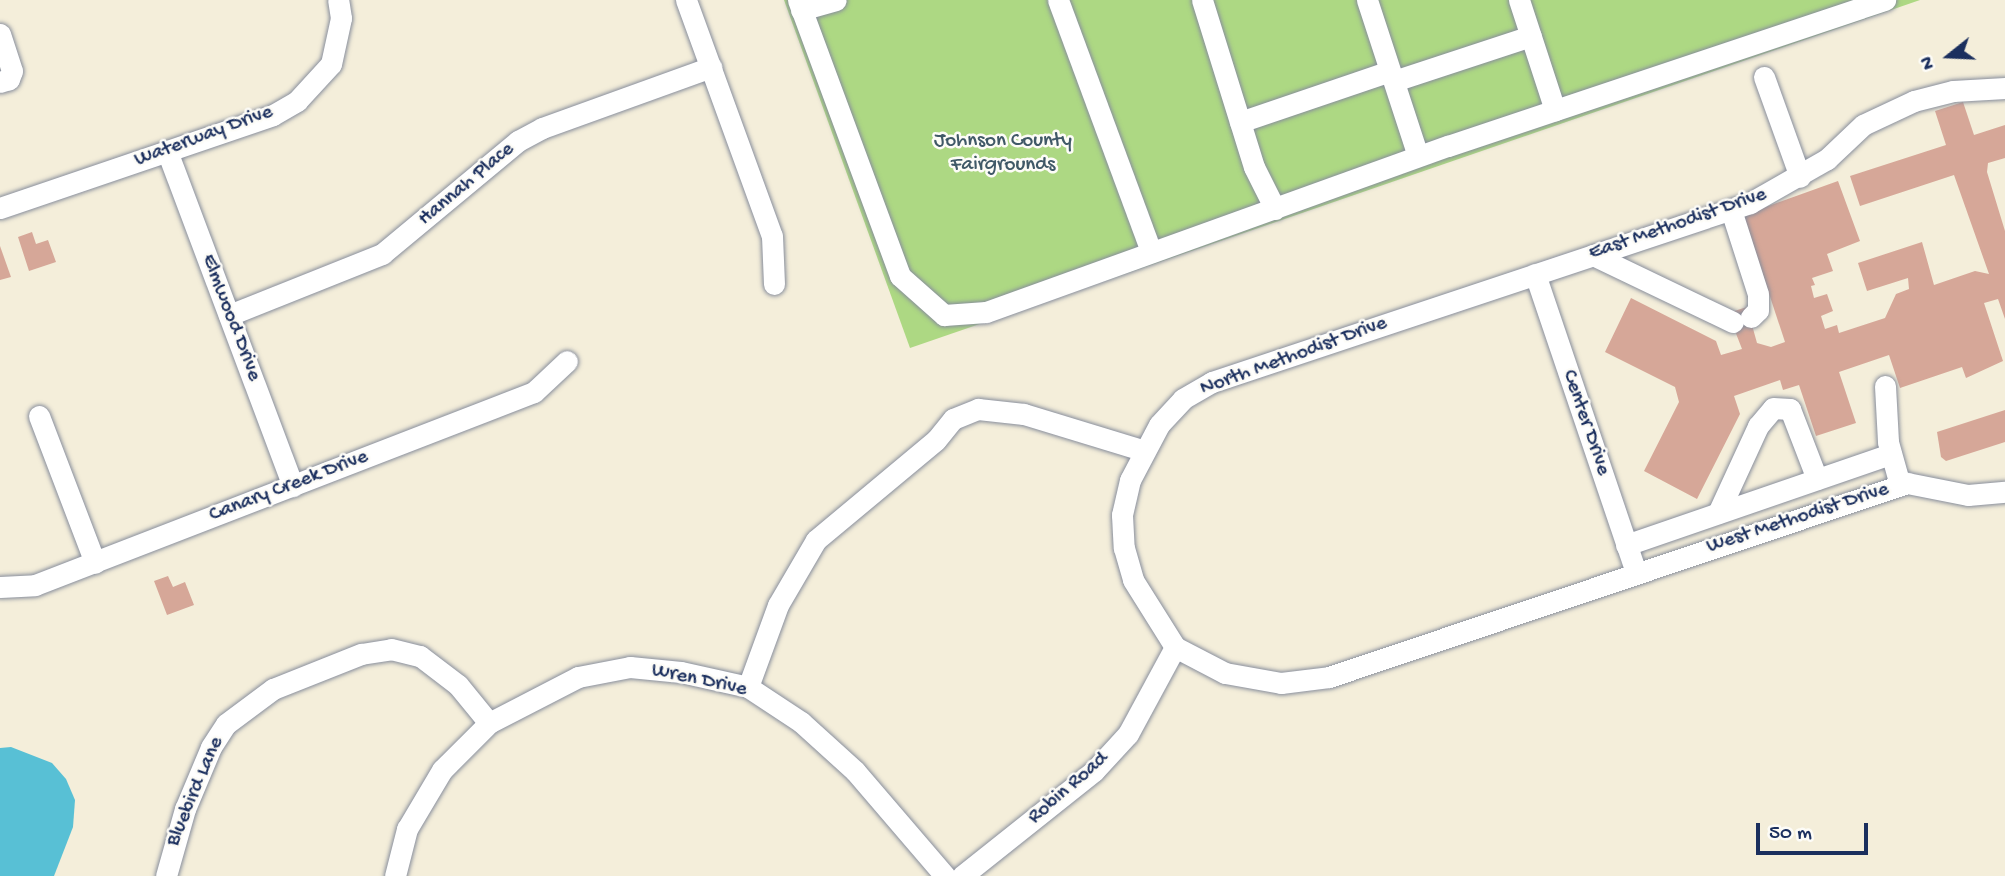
<!DOCTYPE html>
<style>
body{margin:0}
#map{position:relative;width:2005px;height:876px;overflow:hidden;background:#f4eeda;font-family:"Gochi Hand",sans-serif}
div>[style]{position:absolute}
[style*='--x']{left:calc(var(--x)*1px);top:calc(var(--y)*1px);width:calc(var(--w)*1px);rotate:calc(var(--a)*1deg)}
.green>*{inset:0;background:#add883}
.water>*{inset:0;background:#58c0d5}
.building>*{inset:0;background:#d6a798}
.roads{filter:drop-shadow(0 0 2px #888e9c) drop-shadow(0 0 2px #888e9c)}
.minor>*{height:21px;margin:-10.5px;padding:0 10.5px;transform-origin:10.5px;border-radius:10.5px;background:#fff}
span{translate:-50% -50%;white-space:nowrap;text-align:center;line-height:1.15;-webkit-text-stroke:5px #fdfcf7;paint-order:stroke}
.street-label{font-size:21px;color:#1b2f5e}
.park-label{font-size:21px;color:#405967}
.north{position:absolute;left:1914px;top:21px;width:70px;height:70px;-webkit-text-stroke:5px #fdfcf7;paint-order:stroke;rotate:252deg;font-size:19px;font-weight:700;line-height:28px;text-align:center;color:#1b2f5e}
.north::after{content:'';display:block;margin:auto;width:24px;height:32px;background:#1b2f5e;clip-path:polygon(50% 0,100% 100%,50% 72%,0 100%)}
.scale{position:absolute;left:1756px;top:823px;width:112px;height:32px;box-sizing:border-box;border:4px solid #1b2f5e;border-top:0;padding-left:9px;font-size:21px;line-height:24px;white-space:nowrap;color:#1b2f5e;-webkit-text-stroke:5px #fdfcf7;paint-order:stroke}
</style>
<div id="map">
<div class="green">
<i style="clip-path:polygon(784px 0,1920px 0,910px 348px)"></i>
</div>
<div class="water">
<i style="clip-path:polygon(11px 747px,52px 763px,66px 779px,75px 800px,73px 827px,54px 876px,0 876px,0 748px)"></i>
</div>
<div class="building">
<i style="clip-path:polygon(1963px 102px,1974px 135px,2005px 125px,2005px 158px,1988px 163px,1987px 172px,2005px 231px,2005px 319px,1998px 299px,1984px 303px,2003px 361px,1966px 378px,1962px 367px,1900px 388px,1889px 355px,1839px 372px,1856px 423px,1816px 436px,1799px 385px,1783px 390px,1780px 380px,1734px 396px,1740px 414px,1697px 499px,1644px 471px,1679px 402px,1675px 387px,1605px 352px,1631px 298px,1716px 341px,1721px 355px,1742px 349px,1728px 313px,1747px 307px,1757px 343px,1771px 347px,1785px 342px,1744px 218px,1749px 213px,1838px 181px,1860px 241px,1827px 254px,1833px 271px,1812px 278px,1815px 285px,1811px 286px,1814px 298px,1827px 294px,1833px 311px,1821px 316px,1825px 329px,1837px 325px,1839px 333px,1885px 318px,1896px 294px,1909px 289px,1908px 278px,1867px 291px,1858px 263px,1922px 242px,1934px 285px,1975px 271px,1989px 274px,1954px 175px,1860px 206px,1850px 176px,1946px 145px,1935px 111px)"></i>
<i style="clip-path:polygon(32px 232px,36px 244px,48px 240px,56px 262px,29px 271px,18px 237px)"></i>
<i style="clip-path:polygon(0 246px,11px 277px,0 280px)"></i>
<i style="clip-path:polygon(2005px 410px,2005px 442px,1946px 461px,1941px 457px,1937px 432px)"></i>
<i style="clip-path:polygon(168px 576px,173px 587px,185px 582px,194px 605px,167px 615px,154px 581px)"></i>
</div>
<div class="roads">
<div class="minor">
<i style="--x:686;--y:0;--w:251;--a:70"></i>
<i style="--x:772;--y:236;--w:48;--a:87.6"></i>
<i style="--x:798;--y:0;--w:294;--a:69.7"></i>
<i style="--x:900;--y:276;--w:59;--a:41.6"></i>
<i style="--x:944;--y:315;--w:42;--a:-4.1"></i>
<i style="--x:986;--y:312;--w:491;--a:-19.8"></i>
<i style="--x:1448;--y:146;--w:461;--a:-18.5"></i>
<i style="--x:1058;--y:0;--w:265;--a:69.7"></i>
<i style="--x:1202;--y:0;--w:175;--a:72.7"></i>
<i style="--x:1254;--y:167;--w:47;--a:63.4"></i>
<i style="--x:1367;--y:0;--w:164;--a:71.9"></i>
<i style="--x:1519;--y:0;--w:116;--a:71.9"></i>
<i style="--x:801;--y:10;--w:36;--a:-16"></i>
<i style="--x:0;--y:34;--w:39;--a:72"></i>
<i style="--x:12;--y:71;--w:9;--a:111"></i>
<i style="--x:9;--y:79;--w:9;--a:162"></i>
<i style="--x:1764;--y:77;--w:106;--a:70.2"></i>
<i style="--x:1394;--y:81;--w:144;--a:-18.2"></i>
<i style="--x:2005;--y:88;--w:52;--a:176.7"></i>
<i style="--x:1953;--y:91;--w:40;--a:165.6"></i>
<i style="--x:1914;--y:101;--w:56;--a:154.8"></i>
<i style="--x:1863;--y:125;--w:50;--a:136.6"></i>
<i style="--x:1827;--y:159;--w:89;--a:150.3"></i>
<i style="--x:1750;--y:203;--w:567;--a:161.6"></i>
<i style="--x:1212;--y:382;--w:34;--a:150"></i>
<i style="--x:1183;--y:399;--w:35;--a:133"></i>
<i style="--x:1159;--y:425;--w:62;--a:117.8"></i>
<i style="--x:1130;--y:480;--w:36;--a:103"></i>
<i style="--x:1122;--y:515;--w:33;--a:87"></i>
<i style="--x:1124;--y:548;--w:33;--a:74"></i>
<i style="--x:1133;--y:580;--w:79;--a:57.9"></i>
<i style="--x:1175;--y:647;--w:56;--a:27.5"></i>
<i style="--x:1225;--y:673;--w:57;--a:10.1"></i>
<i style="--x:1281;--y:683;--w:48;--a:-7.1"></i>
<i style="--x:1329;--y:677;--w:610;--a:-18.55"></i>
<i style="--x:1907;--y:483;--w:62;--a:11.1"></i>
<i style="--x:1968;--y:495;--w:37;--a:-5"></i>
<i style="--x:1240;--y:122;--w:158;--a:-18.8"></i>
<i style="--x:167;--y:151;--w:358;--a:69.4"></i>
<i style="--x:0;--y:208;--w:288;--a:-18.8"></i>
<i style="--x:273;--y:115;--w:28;--a:-30"></i>
<i style="--x:297;--y:101;--w:50;--a:-47.4"></i>
<i style="--x:331;--y:64;--w:47;--a:-77.7"></i>
<i style="--x:341;--y:18;--w:18;--a:-99"></i>
<i style="--x:1731;--y:210;--w:88;--a:72.2"></i>
<i style="--x:1758;--y:294;--w:16;--a:90"></i>
<i style="--x:1758;--y:310;--w:10;--a:135"></i>
<i style="--x:1593;--y:255;--w:155;--a:25.6"></i>
<i style="--x:1535;--y:274;--w:316;--a:71.3"></i>
<i style="--x:229;--y:315;--w:165;--a:-21.7"></i>
<i style="--x:382;--y:254;--w:177;--a:-39.7"></i>
<i style="--x:518;--y:141;--w:27;--a:-28"></i>
<i style="--x:542;--y:128;--w:180;--a:-19.8"></i>
<i style="--x:1885;--y:386;--w:56;--a:86.9"></i>
<i style="--x:1888;--y:442;--w:45;--a:74.4"></i>
<i style="--x:39;--y:416;--w:157;--a:69.1"></i>
<i style="--x:1718;--y:513;--w:96;--a:-65.3"></i>
<i style="--x:1758;--y:426;--w:23;--a:-50"></i>
<i style="--x:1773;--y:408;--w:17;--a:3"></i>
<i style="--x:1790;--y:409;--w:75;--a:68.9"></i>
<i style="--x:1626;--y:545;--w:280;--a:-19"></i>
<i style="--x:0;--y:587;--w:35;--a:-3"></i>
<i style="--x:35;--y:585;--w:535;--a:-21.15"></i>
<i style="--x:534;--y:392;--w:45;--a:-43.2"></i>
<i style="--x:748;--y:687;--w:87;--a:-69.9"></i>
<i style="--x:778;--y:605;--w:75;--a:-59.7"></i>
<i style="--x:816;--y:540;--w:156;--a:-39.8"></i>
<i style="--x:936;--y:440;--w:27;--a:-51"></i>
<i style="--x:953;--y:419;--w:27;--a:-22"></i>
<i style="--x:978;--y:409;--w:46;--a:6.2"></i>
<i style="--x:1024;--y:414;--w:123;--a:17"></i>
<i style="--x:166;--y:876;--w:70;--a:-74.2"></i>
<i style="--x:185;--y:809;--w:67;--a:-67.2"></i>
<i style="--x:211;--y:747;--w:27;--a:-57"></i>
<i style="--x:226;--y:724;--w:59;--a:-36.7"></i>
<i style="--x:273;--y:689;--w:95;--a:-21.7"></i>
<i style="--x:361;--y:654;--w:30;--a:-9"></i>
<i style="--x:391;--y:649;--w:30;--a:14"></i>
<i style="--x:420;--y:656;--w:48;--a:37.3"></i>
<i style="--x:458;--y:685;--w:49;--a:50.8"></i>
<i style="--x:395;--y:876;--w:49;--a:-75.7"></i>
<i style="--x:407;--y:829;--w:69;--a:-59.3"></i>
<i style="--x:442;--y:770;--w:66;--a:-45"></i>
<i style="--x:489;--y:723;--w:100;--a:-27.3"></i>
<i style="--x:578;--y:677;--w:53;--a:-10.9"></i>
<i style="--x:630;--y:667;--w:51;--a:5.6"></i>
<i style="--x:681;--y:672;--w:69;--a:12.6"></i>
<i style="--x:748;--y:687;--w:64;--a:33.4"></i>
<i style="--x:801;--y:722;--w:73;--a:42.2"></i>
<i style="--x:855;--y:771;--w:138;--a:49.4"></i>
<i style="--x:962;--y:876;--w:169;--a:-38.5"></i>
<i style="--x:1094;--y:771;--w:50;--a:-47.4"></i>
<i style="--x:1128;--y:734;--w:99;--a:-61.6"></i>
</div>
</div>
<div class="street-label">
<span style="left:204px;top:137px;rotate:-20deg">Waterway Drive</span>
<span style="left:467px;top:185px;rotate:-40deg">Hannah Place</span>
<span style="left:1678px;top:225px;rotate:-19deg">East Methodist Drive</span>
<span style="left:230px;top:318px;rotate:69deg">Elmwood Drive</span>
<span style="left:1294px;top:357px;rotate:-20deg">North Methodist Drive</span>
<span style="left:1585px;top:423px;rotate:71deg">Center Drive</span>
<span style="left:289px;top:487px;rotate:-21deg">Canary Creek Drive</span>
<span style="left:1798px;top:519px;rotate:-18deg">West Methodist Drive</span>
<span style="left:699px;top:681px;rotate:12deg">Wren Drive</span>
<span style="left:1069px;top:789px;rotate:-41deg">Robin Road</span>
<span style="left:196px;top:792px;rotate:-67deg">Bluebird Lane</span>
</div>
<div class="park-label">
<span style="left:1003px;top:154px">Johnson County<br>Fairgrounds</span>
</div>
<div class="north">N</div>
<div class="scale">50 m</div>
</div>
